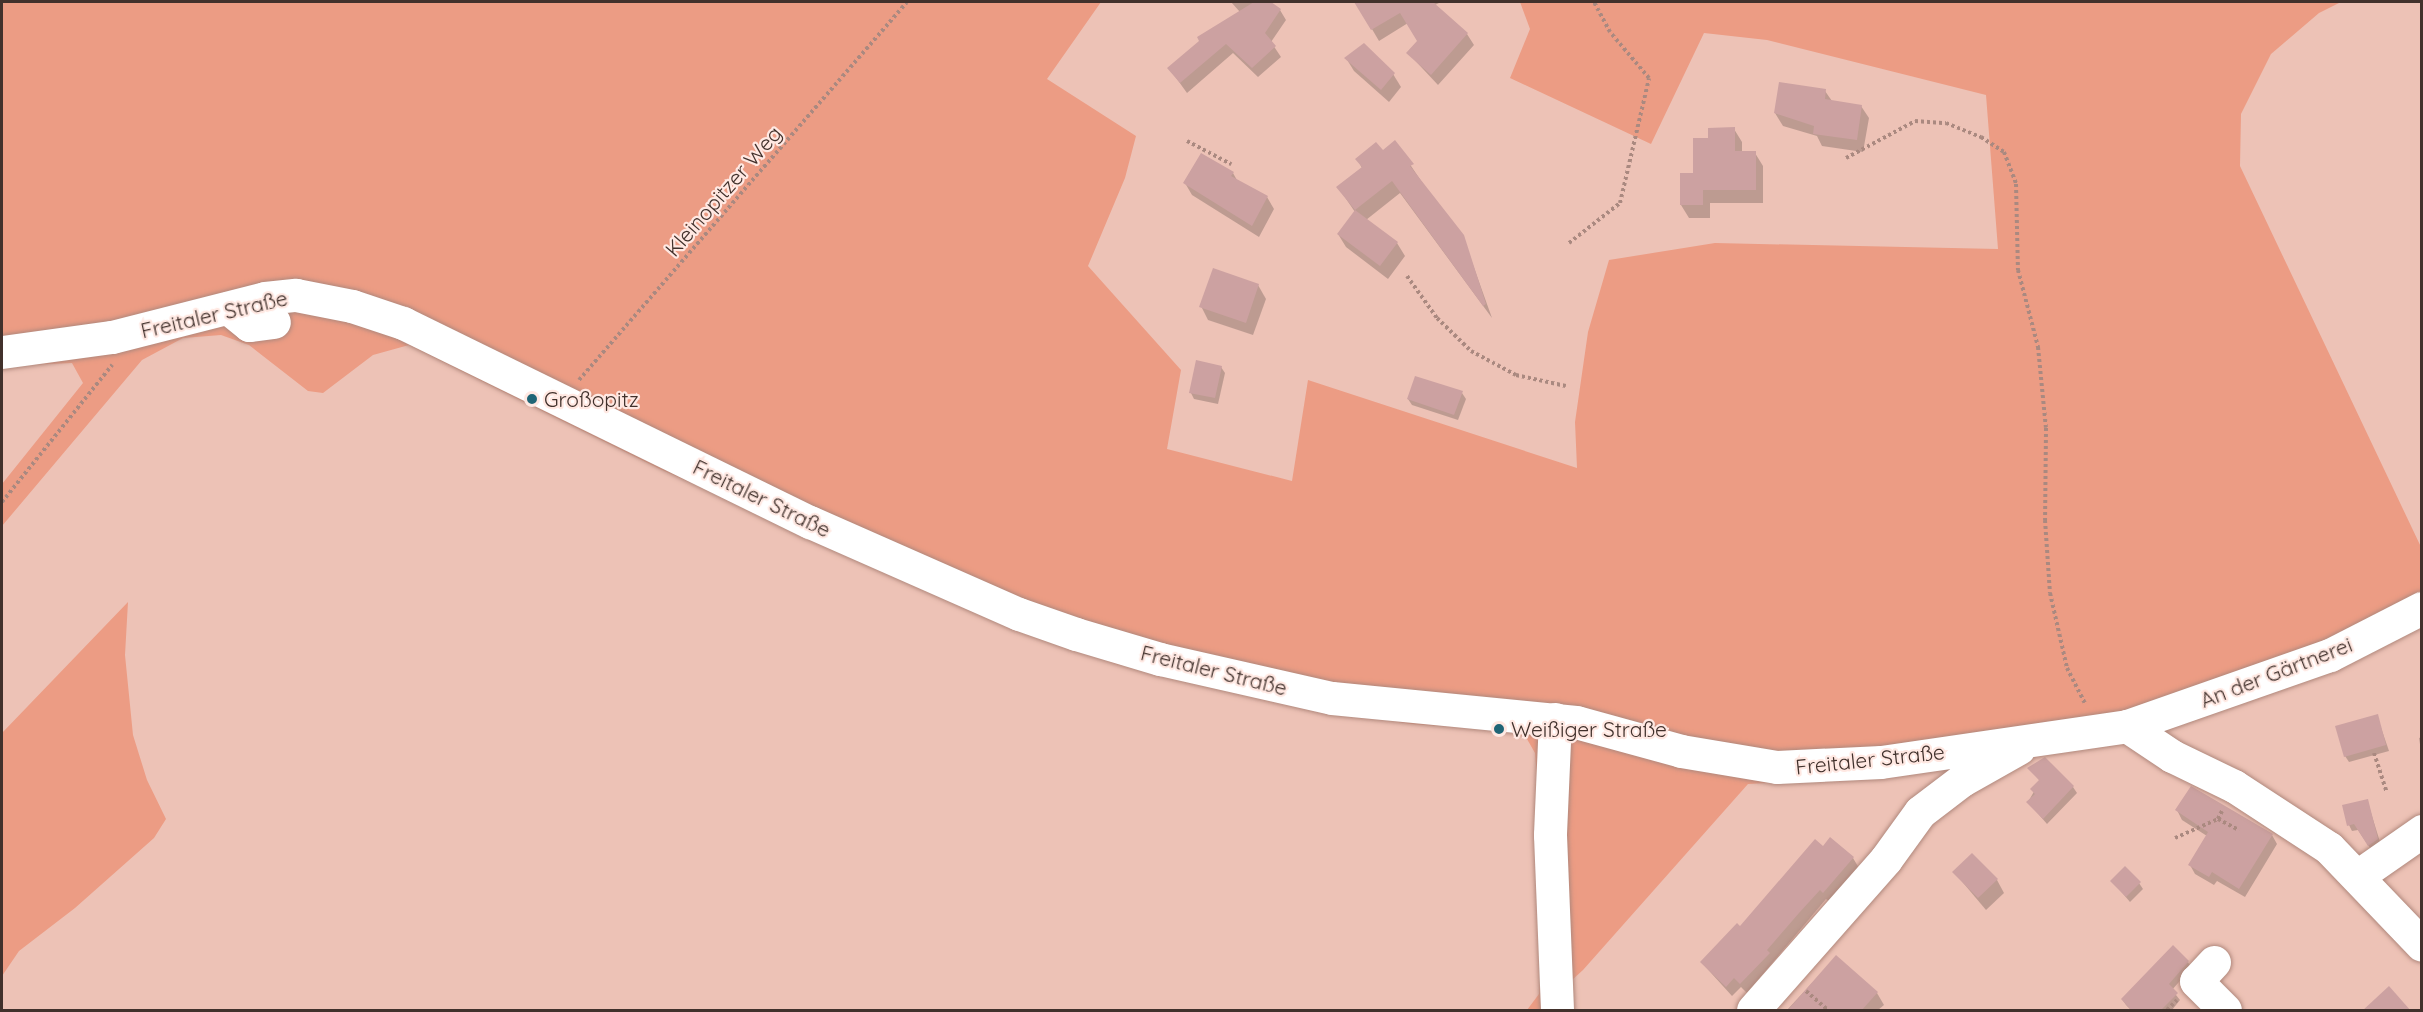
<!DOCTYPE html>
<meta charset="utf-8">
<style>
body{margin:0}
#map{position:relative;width:2423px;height:1012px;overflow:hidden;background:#edc2b6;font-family:Quicksand,sans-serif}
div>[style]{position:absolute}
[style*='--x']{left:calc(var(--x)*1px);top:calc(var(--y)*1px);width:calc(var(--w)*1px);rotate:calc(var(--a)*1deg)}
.green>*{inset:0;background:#ec9c84}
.shadow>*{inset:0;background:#0003}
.building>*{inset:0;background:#cca1a1}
.path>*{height:4px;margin-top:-2px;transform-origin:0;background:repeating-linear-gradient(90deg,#aa8980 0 3px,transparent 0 6px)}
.roads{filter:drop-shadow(0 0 2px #b0887c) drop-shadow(0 0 2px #b0887c)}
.minor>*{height:33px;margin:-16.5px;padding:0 16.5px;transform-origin:16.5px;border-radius:16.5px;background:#fff}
.dots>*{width:16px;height:16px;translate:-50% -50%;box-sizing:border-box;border:3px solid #ffe8e2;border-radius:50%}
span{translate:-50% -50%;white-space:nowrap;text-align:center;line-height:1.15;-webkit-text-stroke:4.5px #ffe8e2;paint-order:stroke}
.street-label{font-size:21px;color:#41312c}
.poi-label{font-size:21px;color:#41312c}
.left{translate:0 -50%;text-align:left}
.frame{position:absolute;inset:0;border:3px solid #41312c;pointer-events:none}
</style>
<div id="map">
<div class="green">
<i style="clip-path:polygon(2px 2px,1101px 2px,1047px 79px,1136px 136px,1125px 178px,1088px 266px,1181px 370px,1167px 449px,1292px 481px,1308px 380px,1577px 468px,1575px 422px,1588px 332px,1609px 260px,1715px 243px,1998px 249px,1986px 95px,1767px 40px,1704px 33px,1651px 144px,1510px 78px,1530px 29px,1520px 2px,2341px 2px,2319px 13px,2271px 54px,2241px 114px,2240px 166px,2421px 547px,2422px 622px,2117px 745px,2085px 742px,1870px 777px,1748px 784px,1583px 970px,1539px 1010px,1527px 1010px,1539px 994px,1543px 957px,1540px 812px,1535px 753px,1527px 739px,1513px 731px,1411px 724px,1336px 712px,1116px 664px,1028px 632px,660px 469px,409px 345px,373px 355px,323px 393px,308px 391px,249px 345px,221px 335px,183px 338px,142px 360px,2px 526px,2px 484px,83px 383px,72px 363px,2px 366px)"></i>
<i style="clip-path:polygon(128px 602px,125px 655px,133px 735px,147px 780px,166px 819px,154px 838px,75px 908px,19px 951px,2px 976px,2px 733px)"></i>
</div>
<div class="shadow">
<i style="clip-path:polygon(1231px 2px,1268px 2px,1280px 10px,1286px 20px,1271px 42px,1281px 57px,1258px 77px,1233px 53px,1187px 93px,1169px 68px,1240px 12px)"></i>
<i style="clip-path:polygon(1356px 2px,1441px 2px,1435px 5px,1467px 34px,1474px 45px,1438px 85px,1408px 53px,1419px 41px,1408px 23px,1379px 41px)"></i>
<i style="clip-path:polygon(1346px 58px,1393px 74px,1401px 87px,1389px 102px,1354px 71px)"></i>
<i style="clip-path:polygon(1825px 91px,1832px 101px,1861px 106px,1869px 118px,1863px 152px,1822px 146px,1817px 136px,1783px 126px,1775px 113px)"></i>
<i style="clip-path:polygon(1734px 129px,1742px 142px,1742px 153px,1755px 153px,1763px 166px,1763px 203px,1710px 203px,1710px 218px,1689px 218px,1681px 205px,1710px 139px)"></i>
<i style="clip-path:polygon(1395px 142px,1468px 251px,1492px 318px,1400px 193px,1366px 220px,1397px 243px,1405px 256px,1388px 279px,1346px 247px,1338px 234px,1355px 212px,1338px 187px,1362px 168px,1357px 159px,1382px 152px)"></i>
<i style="clip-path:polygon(1233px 173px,1238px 182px,1267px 197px,1274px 209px,1259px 237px,1192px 195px,1185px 183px)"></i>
<i style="clip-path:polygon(1258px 285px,1266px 299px,1253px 335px,1208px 320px,1201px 306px)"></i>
<i style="clip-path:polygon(1221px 367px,1225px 373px,1218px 404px,1194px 399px,1191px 393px)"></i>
<i style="clip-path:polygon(1462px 393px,1466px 399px,1458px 420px,1412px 405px,1408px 399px)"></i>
<i style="clip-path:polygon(2377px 716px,2389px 751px,2349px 762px,2345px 756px)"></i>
<i style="clip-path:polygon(2422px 737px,2422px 757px,2419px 738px)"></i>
<i style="clip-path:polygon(2029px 768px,2073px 787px,2077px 793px,2047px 824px,2028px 802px,2040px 781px)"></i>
<i style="clip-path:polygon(2367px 800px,2381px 845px,2372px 851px,2358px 830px,2352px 831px,2349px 825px)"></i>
<i style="clip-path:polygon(2177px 810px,2272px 835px,2277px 844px,2245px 897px,2217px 881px,2214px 885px,2195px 874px,2190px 865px,2207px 836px,2182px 820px)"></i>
<i style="clip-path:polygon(1823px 848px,1853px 858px,1859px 868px,1830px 902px,1826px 899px,1747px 993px,1741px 987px,1732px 996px,1702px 963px)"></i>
<i style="clip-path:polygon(1954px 872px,1997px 880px,2004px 893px,1986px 910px)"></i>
<i style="clip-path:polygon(2112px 881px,2139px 883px,2143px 889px,2130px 902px)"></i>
<i style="clip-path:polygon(1836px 957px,1877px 993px,1884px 1005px,1878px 1010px,1787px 1010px)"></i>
<i style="clip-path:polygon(2188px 962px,2191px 968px,2172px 990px,2180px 1000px,2172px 1010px,2131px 1010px,2126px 1005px,2122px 999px)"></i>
</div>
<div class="building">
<i style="clip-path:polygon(1254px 2px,1271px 2px,1281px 9px,1265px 33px,1276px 46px,1252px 68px,1226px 44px,1180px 83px,1167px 68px,1199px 41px,1197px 37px)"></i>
<i style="clip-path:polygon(1354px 2px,1433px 2px,1468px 33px,1431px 75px,1406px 53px,1417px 41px,1400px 13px,1371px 30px)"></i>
<i style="clip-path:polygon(1364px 43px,1395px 73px,1381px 90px,1344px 58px)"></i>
<i style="clip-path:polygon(1779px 82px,1826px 89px,1825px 99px,1862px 105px,1857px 140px,1813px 134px,1814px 126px,1774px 113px)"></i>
<i style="clip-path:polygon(1735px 127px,1735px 151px,1756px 151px,1756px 190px,1703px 190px,1703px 205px,1680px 205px,1680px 173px,1693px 173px,1693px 138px,1708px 138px,1708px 128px)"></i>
<i style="clip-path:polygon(1395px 140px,1414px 164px,1410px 166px,1464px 235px,1486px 304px,1483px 306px,1392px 181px,1355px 210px,1336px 187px,1362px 167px,1355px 159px,1376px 142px,1383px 150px)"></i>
<i style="clip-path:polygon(1201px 153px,1234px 172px,1231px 176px,1268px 196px,1252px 226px,1183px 183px)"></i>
<i style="clip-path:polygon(1355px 210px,1398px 242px,1380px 266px,1337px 234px)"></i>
<i style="clip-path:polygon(1213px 268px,1259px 284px,1246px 323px,1199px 307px)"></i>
<i style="clip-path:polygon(1196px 360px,1222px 366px,1215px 398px,1189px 393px)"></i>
<i style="clip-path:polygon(1415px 376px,1463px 391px,1454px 415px,1407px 399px)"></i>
<i style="clip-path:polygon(2378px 714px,2386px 745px,2344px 757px,2335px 726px)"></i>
<i style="clip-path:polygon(2045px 757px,2074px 786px,2043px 819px,2026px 802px,2035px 794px,2030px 789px,2039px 780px,2027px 768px)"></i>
<i style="clip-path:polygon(2191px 786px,2273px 834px,2239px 889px,2212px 872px,2209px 877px,2188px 865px,2208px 832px,2175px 810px)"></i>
<i style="clip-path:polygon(2368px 799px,2378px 839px,2368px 846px,2354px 824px,2347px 826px,2342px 805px)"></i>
<i style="clip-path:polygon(1830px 837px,1854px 857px,1823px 893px,1820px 890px,1799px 913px,1767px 950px,1770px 953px,1740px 984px,1734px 978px,1726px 987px,1700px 962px,1737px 923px,1740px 926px,1815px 839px,1823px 846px)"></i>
<i style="clip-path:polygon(1972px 853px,1998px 879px,1978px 898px,1952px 872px)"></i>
<i style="clip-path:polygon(2125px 866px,2141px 882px,2126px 897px,2110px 881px)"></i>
<i style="clip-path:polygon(2173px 945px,2189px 961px,2169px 984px,2178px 993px,2160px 1011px,2132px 1011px,2121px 999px)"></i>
<i style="clip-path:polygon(1836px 955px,1878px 992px,1861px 1011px,1787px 1011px)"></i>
<i style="clip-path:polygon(2389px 986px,2411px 1011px,2362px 1011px)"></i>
</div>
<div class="path">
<i style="--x:1187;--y:141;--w:50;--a:27.6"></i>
<i style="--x:1846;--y:158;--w:78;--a:-28.2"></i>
<i style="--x:1915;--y:121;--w:31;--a:4"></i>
<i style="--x:1946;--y:123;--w:38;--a:22"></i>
<i style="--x:1981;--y:137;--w:27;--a:33"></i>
<i style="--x:2004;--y:152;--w:34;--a:69"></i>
<i style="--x:2016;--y:184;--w:86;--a:88.7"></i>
<i style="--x:2018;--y:270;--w:80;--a:75.4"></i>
<i style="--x:2038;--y:347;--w:81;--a:84.4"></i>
<i style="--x:2046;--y:428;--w:92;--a:90.6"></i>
<i style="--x:2045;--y:520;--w:73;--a:86.1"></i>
<i style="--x:2050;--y:593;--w:77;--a:77.2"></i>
<i style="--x:2067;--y:668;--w:39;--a:63"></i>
<i style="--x:1569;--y:243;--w:65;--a:-38.1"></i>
<i style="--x:1620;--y:203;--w:128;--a:-76.9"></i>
<i style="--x:1649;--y:78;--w:60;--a:-130.3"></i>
<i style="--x:1610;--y:32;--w:34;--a:-118"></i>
<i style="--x:1407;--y:276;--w:52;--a:54.5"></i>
<i style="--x:1437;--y:318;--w:47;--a:44.1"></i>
<i style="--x:1471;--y:351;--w:51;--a:28.1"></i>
<i style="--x:1516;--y:375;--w:51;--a:12.4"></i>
<i style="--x:579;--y:380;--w:500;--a:-49.05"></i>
<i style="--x:2;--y:502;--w:176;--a:-51.2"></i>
<i style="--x:2374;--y:753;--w:40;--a:72"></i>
<i style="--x:2222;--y:811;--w:9;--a:117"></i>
<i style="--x:2218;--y:819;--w:24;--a:28"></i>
<i style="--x:2175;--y:838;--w:47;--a:-23.8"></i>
<i style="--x:1806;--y:991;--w:29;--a:41"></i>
<i style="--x:2167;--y:1010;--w:14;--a:-45"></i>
</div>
<div class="roads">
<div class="minor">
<i style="--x:228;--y:308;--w:27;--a:39"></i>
<i style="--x:249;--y:325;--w:25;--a:-7"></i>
<i style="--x:2;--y:352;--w:111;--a:-7.8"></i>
<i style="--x:112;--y:337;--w:158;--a:-14.3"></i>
<i style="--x:265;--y:298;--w:31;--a:-6"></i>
<i style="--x:296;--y:295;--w:57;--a:11.1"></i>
<i style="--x:352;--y:306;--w:54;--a:18.4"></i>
<i style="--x:403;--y:323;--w:453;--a:26.1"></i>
<i style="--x:810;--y:522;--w:228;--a:23.8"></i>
<i style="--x:1019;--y:614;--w:60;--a:19.3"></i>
<i style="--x:1076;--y:634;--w:88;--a:16.6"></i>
<i style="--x:1160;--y:659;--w:176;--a:12.8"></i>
<i style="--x:1332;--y:698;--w:245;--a:5.6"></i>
<i style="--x:1576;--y:722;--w:109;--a:15.4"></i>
<i style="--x:1681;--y:751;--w:97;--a:9.5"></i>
<i style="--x:1777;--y:767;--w:104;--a:-2.8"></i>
<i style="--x:1881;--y:762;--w:249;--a:-8.3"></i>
<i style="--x:2127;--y:726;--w:215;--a:-19.3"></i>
<i style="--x:2330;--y:655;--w:103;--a:-27.1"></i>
<i style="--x:1555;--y:719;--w:116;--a:92.5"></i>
<i style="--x:1550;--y:835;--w:175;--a:87.7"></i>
<i style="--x:2127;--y:726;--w:54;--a:33.7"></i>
<i style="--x:2172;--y:756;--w:69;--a:25.8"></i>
<i style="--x:2234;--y:786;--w:113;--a:33.1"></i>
<i style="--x:2329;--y:848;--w:134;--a:46.2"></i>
<i style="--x:2359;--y:875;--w:77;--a:-34.9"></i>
<i style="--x:2214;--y:962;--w:26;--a:133"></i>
<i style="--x:2196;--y:981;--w:41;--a:45"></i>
<i style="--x:1753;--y:1010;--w:201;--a:-48.6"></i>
<i style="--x:1886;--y:859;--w:58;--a:-54.1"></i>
<i style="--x:1920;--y:812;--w:53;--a:-37.3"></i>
<i style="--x:1962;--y:780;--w:65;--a:-29.3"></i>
</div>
</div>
<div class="dots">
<i style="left:532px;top:399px;background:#206576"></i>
<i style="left:1499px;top:729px;background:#206576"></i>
</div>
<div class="street-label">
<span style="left:723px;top:191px;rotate:-49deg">Kleinopitzer Weg</span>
<span style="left:214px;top:314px;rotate:-13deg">Freitaler Straße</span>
<span style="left:762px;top:498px;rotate:26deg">Freitaler Straße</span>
<span style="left:1214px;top:670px;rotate:14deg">Freitaler Straße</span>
<span style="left:2276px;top:672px;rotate:-21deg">An der Gärtnerei</span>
<span style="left:1870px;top:759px;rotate:-6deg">Freitaler Straße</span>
</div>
<div class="poi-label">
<span class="left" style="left:544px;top:399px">Großopitz</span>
<span class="left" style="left:1511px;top:729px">Weißiger Straße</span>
</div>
<div class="frame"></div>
</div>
